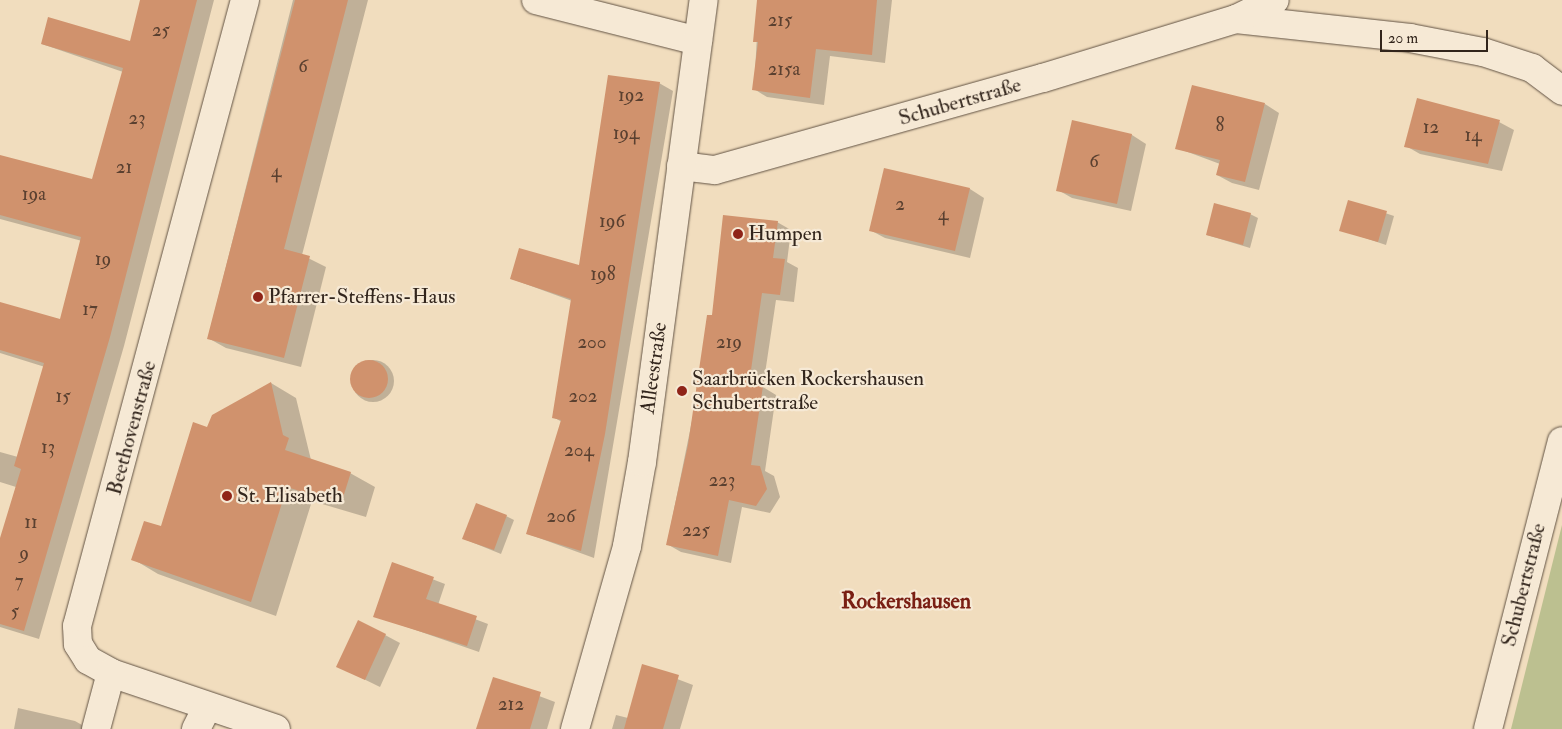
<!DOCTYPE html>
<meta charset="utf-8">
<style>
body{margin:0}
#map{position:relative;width:1562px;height:729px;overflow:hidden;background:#f1ddbe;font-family:"IM FELL Double Pica",serif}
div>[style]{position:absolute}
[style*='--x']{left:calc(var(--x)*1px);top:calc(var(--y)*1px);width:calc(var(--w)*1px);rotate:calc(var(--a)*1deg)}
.green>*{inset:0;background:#bcc090}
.shadow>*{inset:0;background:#0003}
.round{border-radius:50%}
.building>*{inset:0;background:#d0926d}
.roads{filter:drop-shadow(0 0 1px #625344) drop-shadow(0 0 1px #625344)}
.minor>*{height:28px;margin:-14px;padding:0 14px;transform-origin:14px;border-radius:14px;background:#f6e9d5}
.dots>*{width:14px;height:14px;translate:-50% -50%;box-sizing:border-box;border:2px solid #f6e9d5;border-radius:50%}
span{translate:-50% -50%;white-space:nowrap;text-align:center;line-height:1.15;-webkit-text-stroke:4.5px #f6e9d5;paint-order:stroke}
.number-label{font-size:19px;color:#5a4030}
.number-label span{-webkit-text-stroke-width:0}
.street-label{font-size:21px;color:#32251c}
.poi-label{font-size:21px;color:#32251c}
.left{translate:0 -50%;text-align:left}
.neighbourhood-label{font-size:22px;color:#7a1f14;font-weight:700}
.scale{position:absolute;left:1380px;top:30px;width:108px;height:22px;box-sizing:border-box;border:2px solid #32251c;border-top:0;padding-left:6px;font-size:15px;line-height:18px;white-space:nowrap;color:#32251c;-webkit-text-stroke:4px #f6e9d5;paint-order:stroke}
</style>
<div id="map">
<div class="green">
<i style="clip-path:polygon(1562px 525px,1562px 729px,1511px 729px)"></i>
</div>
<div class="shadow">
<i style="clip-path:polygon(142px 0,214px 0,124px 346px,39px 639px,0 627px,0 542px,16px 487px,0 482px,0 452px,18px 457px,45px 367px,0 353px,0 303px,61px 320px,82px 241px,0 219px,0 156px,93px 181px,123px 72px,42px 44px,131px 43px)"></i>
<i style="clip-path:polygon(293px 0,368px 0,302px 255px,326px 267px,301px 367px,226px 348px,208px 338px)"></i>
<i style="clip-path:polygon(759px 0,892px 0,885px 63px,830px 56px,824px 105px,767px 97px,754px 89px)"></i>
<i style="clip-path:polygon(659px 83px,673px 91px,594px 558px,528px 534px,562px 422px,553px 417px,572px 301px,512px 279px,580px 267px)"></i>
<i style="clip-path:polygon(1265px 104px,1279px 113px,1259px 190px,1232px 183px,1217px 175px,1220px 164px,1177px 148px)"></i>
<i style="clip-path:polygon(1073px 122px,1132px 135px,1146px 144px,1131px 211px,1072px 198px,1058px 190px)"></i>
<i style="clip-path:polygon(1499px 122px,1514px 130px,1502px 171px,1420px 154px,1406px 146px)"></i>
<i style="clip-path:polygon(885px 170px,970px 189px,984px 198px,970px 258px,885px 238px,870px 230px)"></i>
<i style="clip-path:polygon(1349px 201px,1394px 216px,1386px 245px,1341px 230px)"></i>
<i style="clip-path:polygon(1250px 214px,1258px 218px,1250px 248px,1207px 235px)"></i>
<i style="clip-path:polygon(777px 222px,791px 230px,787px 262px,798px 268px,794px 302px,776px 300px,763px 387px,776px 395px,765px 471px,774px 476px,780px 497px,770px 513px,742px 507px,731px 563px,681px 552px,667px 544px,713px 317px)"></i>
<i class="round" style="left:352px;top:360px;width:42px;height:42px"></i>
<i style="clip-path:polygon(271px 383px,296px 398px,311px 460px,350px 473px,375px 487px,366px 517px,312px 501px,276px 616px,158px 574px,133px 559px,162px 528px,208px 428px)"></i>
<i style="clip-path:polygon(506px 516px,514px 520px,501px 554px,464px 539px)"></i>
<i style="clip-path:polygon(393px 564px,445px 584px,438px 605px,488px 624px,479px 652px,375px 616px)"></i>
<i style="clip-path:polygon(385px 635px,400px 643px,380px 687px,337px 666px)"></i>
<i style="clip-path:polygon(643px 666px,693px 685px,680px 729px,612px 729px,616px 715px,628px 718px)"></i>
<i style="clip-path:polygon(494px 679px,555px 702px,547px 729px,478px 729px)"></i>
<i style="clip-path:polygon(18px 708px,75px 721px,89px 729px,14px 729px)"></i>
</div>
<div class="building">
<i style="clip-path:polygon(140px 0,197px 0,110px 337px,24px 631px,0 624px,0 538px,21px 469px,14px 466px,44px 363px,0 350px,0 302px,60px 319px,81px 237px,0 215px,0 155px,92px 179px,123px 68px,41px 44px,48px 17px,130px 41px)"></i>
<i style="clip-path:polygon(295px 0,348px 0,284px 249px,310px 256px,284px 358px,207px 339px)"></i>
<i style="clip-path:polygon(757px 0,877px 0,872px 55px,816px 49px,810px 98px,752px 90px,758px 42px,753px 42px)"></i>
<i style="clip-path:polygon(608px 75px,660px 82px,605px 434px,581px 551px,526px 534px,561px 420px,552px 418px,571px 299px,510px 279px,519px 248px,579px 265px)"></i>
<i style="clip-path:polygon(1192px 85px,1265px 103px,1245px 182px,1216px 175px,1220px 160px,1175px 149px)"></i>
<i style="clip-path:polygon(1417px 98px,1500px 120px,1488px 164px,1404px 147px)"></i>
<i style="clip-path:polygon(1072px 120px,1132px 134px,1117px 204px,1056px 191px)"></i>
<i style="clip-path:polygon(884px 168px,970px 188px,955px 251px,869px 231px)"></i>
<i style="clip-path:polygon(1348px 200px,1387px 211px,1378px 242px,1339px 231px)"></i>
<i style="clip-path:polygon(1214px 203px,1251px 213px,1243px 245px,1206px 235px)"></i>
<i style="clip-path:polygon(723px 215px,778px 221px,773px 258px,785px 259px,780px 295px,762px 293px,749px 384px,763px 386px,751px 465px,760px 466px,767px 489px,756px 506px,729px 500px,718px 556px,666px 545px,688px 445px,707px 315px,712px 315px)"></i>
<i class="round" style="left:350px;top:360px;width:38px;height:38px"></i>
<i style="clip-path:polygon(271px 382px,283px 435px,289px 438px,285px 450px,351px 472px,341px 504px,287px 487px,251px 602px,131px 560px,144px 521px,161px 526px,193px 422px,207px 427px,212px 415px)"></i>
<i style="clip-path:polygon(476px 503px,507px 515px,494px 550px,462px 539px)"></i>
<i style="clip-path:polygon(392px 562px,434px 577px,426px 599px,477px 616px,467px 646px,373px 617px)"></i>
<i style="clip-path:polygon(358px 620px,386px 634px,365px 680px,336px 667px)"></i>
<i style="clip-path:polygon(642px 664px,679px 675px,663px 729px,624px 729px)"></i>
<i style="clip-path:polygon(493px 677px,541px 692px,530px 729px,476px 729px)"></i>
</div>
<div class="roads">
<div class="minor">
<i style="--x:245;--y:0;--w:648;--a:105.02"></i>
<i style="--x:77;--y:626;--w:18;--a:87"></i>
<i style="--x:78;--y:644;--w:19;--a:58"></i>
<i style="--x:88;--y:660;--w:26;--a:29"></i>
<i style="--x:111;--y:673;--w:174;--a:18.7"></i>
<i style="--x:536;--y:0;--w:167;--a:14.2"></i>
<i style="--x:1236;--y:19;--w:175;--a:6.2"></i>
<i style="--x:1410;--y:38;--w:74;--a:10.9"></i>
<i style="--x:1483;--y:52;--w:52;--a:18.1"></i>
<i style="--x:1532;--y:68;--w:38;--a:37"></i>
<i style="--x:681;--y:166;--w:34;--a:7"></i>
<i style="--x:715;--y:170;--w:341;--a:-15.7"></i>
<i style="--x:1043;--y:78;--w:202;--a:-17"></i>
<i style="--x:1236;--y:19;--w:43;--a:-26"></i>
<i style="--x:96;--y:729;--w:58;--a:-75"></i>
<i style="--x:196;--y:729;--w:25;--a:-63"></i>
<i style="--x:575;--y:729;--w:190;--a:-74.1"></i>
<i style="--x:627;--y:546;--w:85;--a:-79.9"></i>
<i style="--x:642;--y:462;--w:466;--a:-82.4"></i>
<i style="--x:1488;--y:729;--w:297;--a:-75.6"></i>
</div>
</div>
<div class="dots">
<i style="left:738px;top:234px;background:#8f2418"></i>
<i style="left:258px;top:297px;background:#8f2418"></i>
<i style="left:682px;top:391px;background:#8f2418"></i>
<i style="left:227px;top:496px;background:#8f2418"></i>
</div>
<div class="number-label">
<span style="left:780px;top:21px">215</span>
<span style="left:161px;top:31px">25</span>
<span style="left:303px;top:67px">6</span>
<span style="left:784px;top:70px">215a</span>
<span style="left:631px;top:96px">192</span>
<span style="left:137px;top:119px">23</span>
<span style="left:1220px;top:126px">8</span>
<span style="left:1431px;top:128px">12</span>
<span style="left:626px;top:134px">194</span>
<span style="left:1473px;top:136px">14</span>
<span style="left:1094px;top:162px">6</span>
<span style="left:124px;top:168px">21</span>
<span style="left:276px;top:172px">4</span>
<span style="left:34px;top:195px">19a</span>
<span style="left:900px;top:205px">2</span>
<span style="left:943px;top:215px">4</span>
<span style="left:612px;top:222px">196</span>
<span style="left:103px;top:260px">19</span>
<span style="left:603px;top:275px">198</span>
<span style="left:90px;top:310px">17</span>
<span style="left:592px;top:343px">200</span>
<span style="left:729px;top:343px">219</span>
<span style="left:63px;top:397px">15</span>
<span style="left:583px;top:397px">202</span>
<span style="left:48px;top:448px">13</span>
<span style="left:579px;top:451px">204</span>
<span style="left:722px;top:481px">223</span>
<span style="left:561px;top:517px">206</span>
<span style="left:31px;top:523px">11</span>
<span style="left:696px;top:531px">225</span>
<span style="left:24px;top:554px">9</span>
<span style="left:19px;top:582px">7</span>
<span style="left:15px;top:612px">5</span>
<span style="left:511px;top:705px">212</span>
</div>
<div class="street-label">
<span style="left:960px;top:102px;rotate:-16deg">Schubertstraße</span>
<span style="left:654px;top:368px;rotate:-82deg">Alleestraße</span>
<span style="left:132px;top:428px;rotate:-75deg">Beethovenstraße</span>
<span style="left:1524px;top:585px;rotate:-76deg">Schubertstraße</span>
</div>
<div class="poi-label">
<span class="left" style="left:748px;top:234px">Humpen</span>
<span class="left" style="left:268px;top:297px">Pfarrer-Steffens-Haus</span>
<span class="left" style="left:692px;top:391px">Saarbrücken Rockershausen<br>Schubertstraße</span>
<span class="left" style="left:237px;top:496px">St. Elisabeth</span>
</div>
<div class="neighbourhood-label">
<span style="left:906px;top:602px">Rockershausen</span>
</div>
<div class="scale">20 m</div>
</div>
